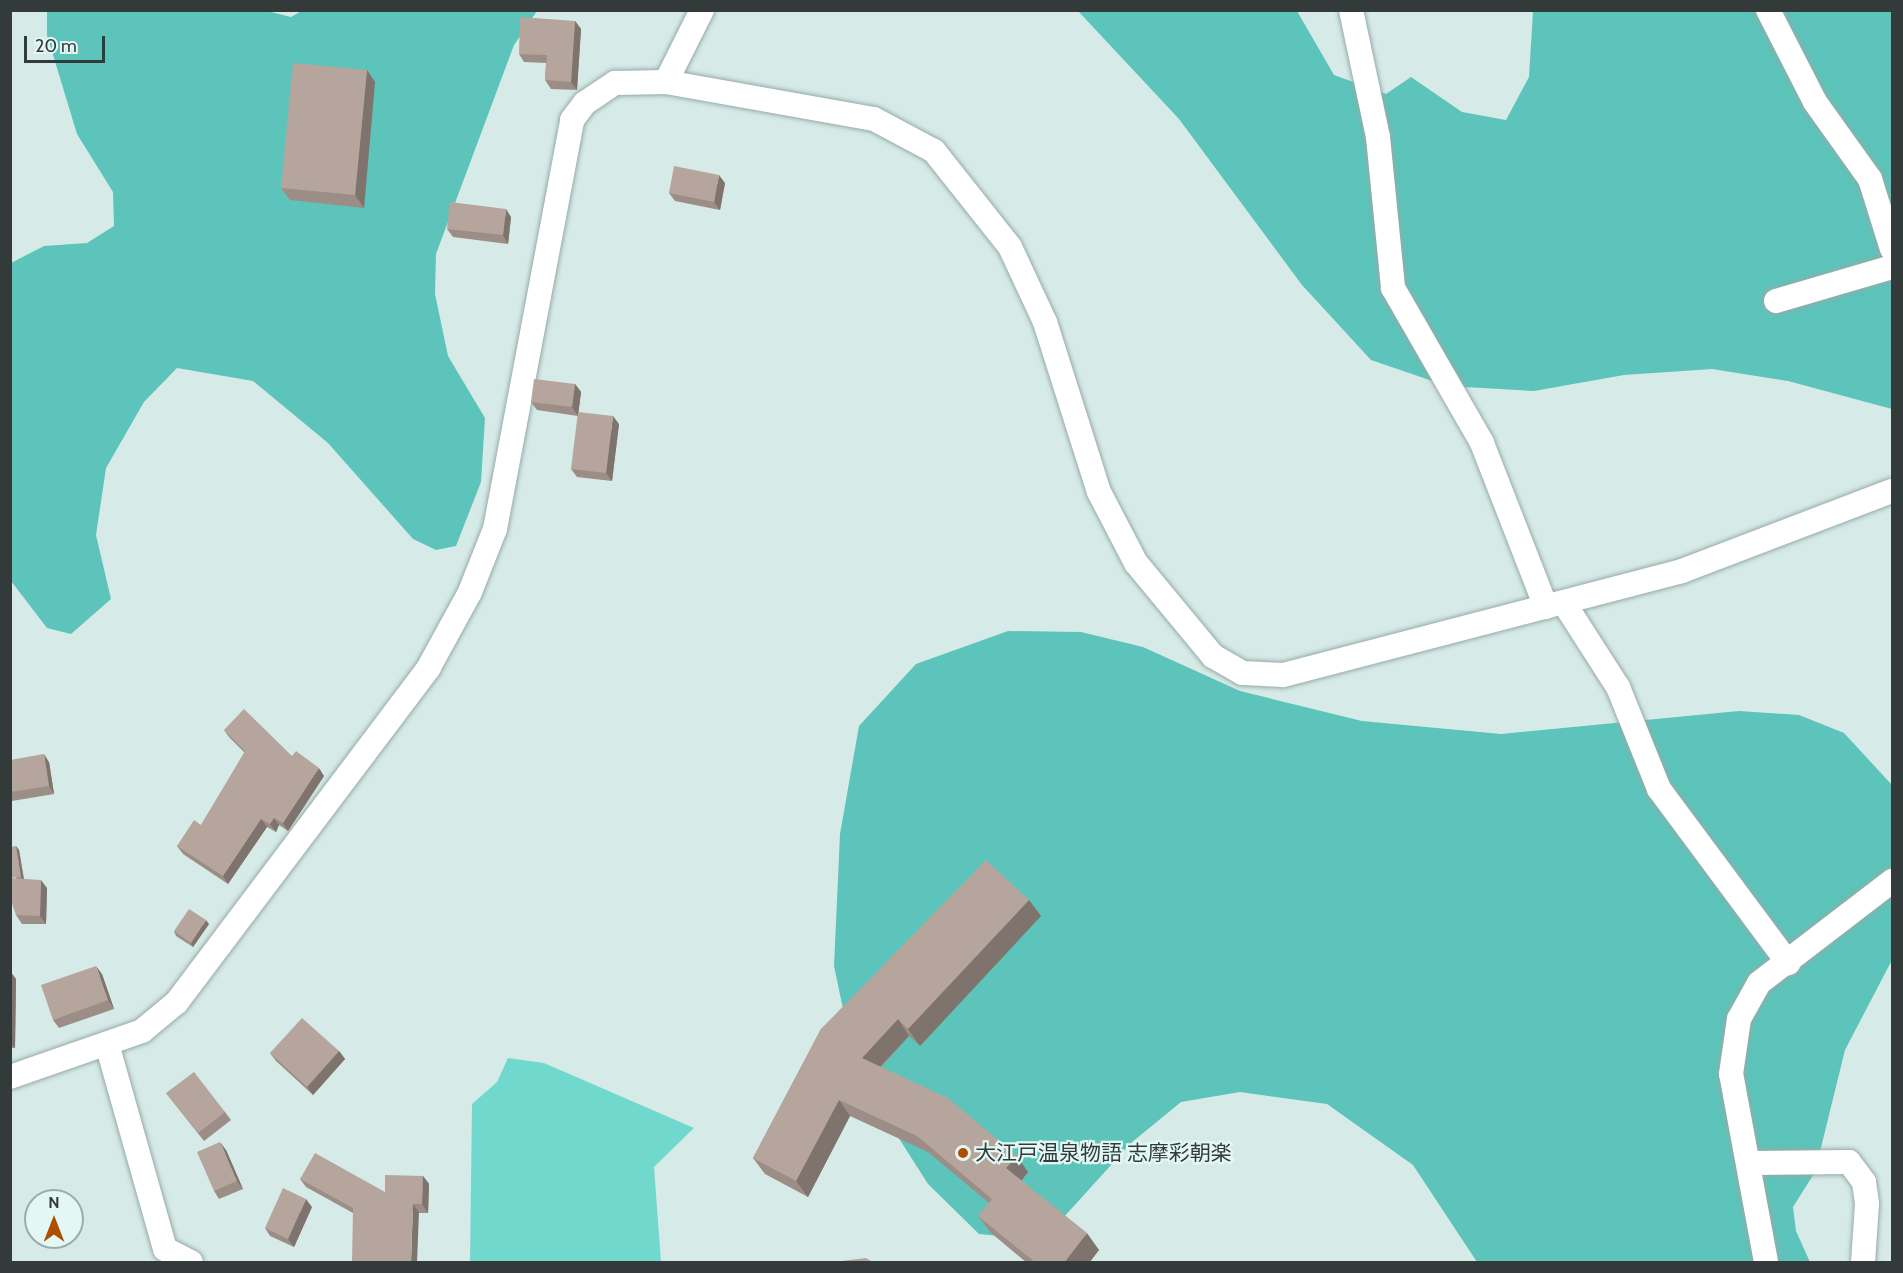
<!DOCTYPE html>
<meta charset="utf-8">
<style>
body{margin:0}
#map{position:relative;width:1903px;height:1273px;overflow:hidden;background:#d6ebe8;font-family:Cabin,"Noto Sans JP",sans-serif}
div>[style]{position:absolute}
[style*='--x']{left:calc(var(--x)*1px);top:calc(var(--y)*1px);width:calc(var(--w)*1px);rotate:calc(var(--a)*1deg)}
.forest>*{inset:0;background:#5cc4ba}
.water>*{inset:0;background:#71d8ce}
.roads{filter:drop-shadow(0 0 2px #97aaa8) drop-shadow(0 0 2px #97aaa8)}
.minor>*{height:24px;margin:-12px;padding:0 12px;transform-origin:12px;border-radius:12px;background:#fff}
.wall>*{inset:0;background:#9c8e86}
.shaded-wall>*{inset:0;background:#7f746d}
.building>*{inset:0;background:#b5a59c}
.dots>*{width:16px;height:16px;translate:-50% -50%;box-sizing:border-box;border:3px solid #e3f8f5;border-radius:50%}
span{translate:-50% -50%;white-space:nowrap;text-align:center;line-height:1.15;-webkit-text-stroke:4.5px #e3f8f5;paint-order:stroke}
.poi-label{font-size:21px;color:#333b3a}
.left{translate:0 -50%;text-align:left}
.frame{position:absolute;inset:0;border:12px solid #333b3a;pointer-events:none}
.north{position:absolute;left:24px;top:1189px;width:60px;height:60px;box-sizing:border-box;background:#e3f8f5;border:2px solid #9dacaa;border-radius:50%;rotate:0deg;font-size:16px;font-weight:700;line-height:24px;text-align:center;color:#333b3a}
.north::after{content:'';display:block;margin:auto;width:21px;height:27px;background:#ae4f00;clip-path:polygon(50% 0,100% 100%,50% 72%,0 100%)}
.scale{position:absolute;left:24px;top:36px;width:81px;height:27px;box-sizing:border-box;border:3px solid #333b3a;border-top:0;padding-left:8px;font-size:18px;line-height:21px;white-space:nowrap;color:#333b3a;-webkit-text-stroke:4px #e3f8f5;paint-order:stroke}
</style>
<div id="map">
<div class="forest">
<i style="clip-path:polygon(263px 10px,291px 17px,303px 10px,537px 11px,514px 45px,436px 254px,435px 294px,448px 356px,485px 418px,481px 482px,456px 546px,436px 550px,413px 539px,328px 443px,253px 381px,177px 368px,144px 402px,106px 468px,96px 535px,111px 599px,71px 634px,47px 628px,11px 581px,11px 263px,44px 246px,87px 243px,114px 226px,113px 192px,77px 134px,47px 35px,47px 11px)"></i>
<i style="clip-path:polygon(1078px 11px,1297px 11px,1334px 75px,1386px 94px,1411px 77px,1462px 112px,1506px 120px,1529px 77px,1533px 11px,1892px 11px,1892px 409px,1788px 381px,1712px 369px,1624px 375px,1534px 391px,1447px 386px,1371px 360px,1302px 285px,1179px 119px)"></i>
<i style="clip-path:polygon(1008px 631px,1081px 632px,1143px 647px,1240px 691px,1362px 721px,1501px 734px,1739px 711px,1799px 715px,1844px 733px,1892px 785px,1892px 960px,1845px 1050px,1815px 1172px,1793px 1207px,1796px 1231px,1810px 1262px,1477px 1262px,1413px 1165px,1327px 1104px,1240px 1092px,1181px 1102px,1131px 1143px,1063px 1218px,1021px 1238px,979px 1234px,928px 1184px,856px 1071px,834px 966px,840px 834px,859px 726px,916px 664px)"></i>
</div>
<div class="water">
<i style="clip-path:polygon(508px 1058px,544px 1063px,694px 1128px,654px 1167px,661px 1262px,470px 1262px,472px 1104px,497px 1082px)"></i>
</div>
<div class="roads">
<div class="minor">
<i style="--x:1351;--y:10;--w:130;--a:78"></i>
<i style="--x:1378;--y:137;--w:152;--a:84.3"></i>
<i style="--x:1393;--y:288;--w:179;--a:60.1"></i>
<i style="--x:1482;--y:443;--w:176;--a:68.7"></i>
<i style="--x:1768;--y:10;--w:103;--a:62.9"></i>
<i style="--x:1815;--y:102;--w:95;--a:54.5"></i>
<i style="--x:1870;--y:179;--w:73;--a:72.6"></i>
<i style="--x:666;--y:82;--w:80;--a:-63.4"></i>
<i style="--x:1776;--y:301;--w:121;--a:-16.3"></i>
<i style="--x:1564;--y:603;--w:100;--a:57.3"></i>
<i style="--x:1618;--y:687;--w:110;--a:68.1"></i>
<i style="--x:1659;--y:789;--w:217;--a:53.4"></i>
<i style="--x:107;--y:1044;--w:213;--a:74.2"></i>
<i style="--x:165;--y:1249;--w:29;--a:27"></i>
<i style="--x:10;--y:1077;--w:140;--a:-19.2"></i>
<i style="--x:142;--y:1031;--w:45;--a:-39.6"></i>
<i style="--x:177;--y:1002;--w:419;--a:-53"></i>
<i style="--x:429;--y:667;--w:85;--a:-61.3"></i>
<i style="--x:470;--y:592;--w:68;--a:-68.4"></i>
<i style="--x:495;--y:529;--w:416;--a:-79.3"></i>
<i style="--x:572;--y:120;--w:21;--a:-53"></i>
<i style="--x:585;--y:103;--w:36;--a:-34"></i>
<i style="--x:615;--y:83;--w:51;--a:-1.1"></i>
<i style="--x:666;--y:82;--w:211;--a:10.1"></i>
<i style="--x:874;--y:119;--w:68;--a:28.1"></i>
<i style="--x:934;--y:151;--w:122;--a:51.6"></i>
<i style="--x:1010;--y:247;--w:83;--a:65"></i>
<i style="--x:1045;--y:322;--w:178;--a:72.4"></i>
<i style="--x:1099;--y:492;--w:80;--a:62.5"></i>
<i style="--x:1136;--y:563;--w:121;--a:50.4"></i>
<i style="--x:1213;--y:656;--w:34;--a:30"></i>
<i style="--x:1243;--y:673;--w:40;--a:2.9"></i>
<i style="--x:1283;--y:675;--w:412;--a:-14.6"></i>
<i style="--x:1682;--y:571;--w:225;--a:-20.9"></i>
<i style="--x:1751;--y:1163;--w:98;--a:-0.6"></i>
<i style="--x:1849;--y:1162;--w:25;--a:53"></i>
<i style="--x:1864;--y:1182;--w:22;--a:82"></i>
<i style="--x:1867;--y:1204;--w:58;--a:93.9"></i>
<i style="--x:1766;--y:1262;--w:191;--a:-100.5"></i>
<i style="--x:1731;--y:1074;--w:56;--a:-81.7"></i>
<i style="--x:1739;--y:1019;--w:41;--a:-60.9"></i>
<i style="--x:1759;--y:983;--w:168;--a:-37.5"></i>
</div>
</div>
<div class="wall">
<i style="clip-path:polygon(575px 21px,581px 29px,577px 90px,551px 89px,545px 80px,546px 63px,524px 62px,519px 54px)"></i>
<i style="clip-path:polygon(367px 70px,375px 82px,364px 208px,290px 200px,281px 188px)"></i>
<i style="clip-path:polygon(725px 183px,720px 210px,675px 201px,669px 193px)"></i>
<i style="clip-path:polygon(511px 217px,508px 244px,453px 237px,447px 229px)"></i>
<i style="clip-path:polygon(575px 384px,581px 392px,578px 416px,537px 410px,531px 402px)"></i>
<i style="clip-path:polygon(619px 424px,612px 481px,577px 477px,571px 469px)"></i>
<i style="clip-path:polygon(224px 730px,292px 756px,324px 776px,288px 831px,279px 825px,276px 832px,267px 827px,228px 884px,183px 854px,177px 846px,201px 825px,245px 753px,229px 737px)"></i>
<i style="clip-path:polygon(10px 760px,49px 762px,54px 794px,12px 801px,10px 798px)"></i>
<i style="clip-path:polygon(16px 846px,19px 850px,24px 879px,47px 888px,46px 924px,22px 924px,16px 915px)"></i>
<i style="clip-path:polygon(1029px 900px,1041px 916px,920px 1046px,909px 1036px,881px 1067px,1028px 1172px,1021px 1180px,1099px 1250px,1089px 1263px,1027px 1263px,990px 1232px,978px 1216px,989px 1203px,928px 1152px,850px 1116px,808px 1197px,765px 1174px,753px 1158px,821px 1029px)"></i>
<i style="clip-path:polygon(209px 924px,193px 947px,176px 936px,174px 931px)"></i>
<i style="clip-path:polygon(10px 971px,16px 979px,15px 1048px,10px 1048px)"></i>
<i style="clip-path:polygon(102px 974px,114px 1009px,59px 1028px,53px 1020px)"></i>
<i style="clip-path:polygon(339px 1051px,345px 1059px,313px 1095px,276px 1061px,270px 1053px)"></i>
<i style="clip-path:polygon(166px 1093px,225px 1112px,231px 1120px,204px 1141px)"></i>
<i style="clip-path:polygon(226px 1150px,243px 1189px,219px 1199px,214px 1191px)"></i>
<i style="clip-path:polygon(423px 1176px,429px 1184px,428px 1213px,353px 1213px,306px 1187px,300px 1179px,385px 1192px)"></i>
<i style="clip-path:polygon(312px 1207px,294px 1247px,270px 1236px,265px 1228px)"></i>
</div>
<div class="shaded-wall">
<i style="clip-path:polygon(575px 21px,581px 29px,577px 90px,571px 82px)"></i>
<i style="clip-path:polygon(367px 70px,375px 82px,364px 208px,355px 195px)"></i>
<i style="clip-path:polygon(719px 175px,725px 183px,720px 210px,714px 202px)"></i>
<i style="clip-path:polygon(506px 209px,511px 217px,508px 244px,503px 235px)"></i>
<i style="clip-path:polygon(575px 384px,581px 392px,578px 416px,572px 407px)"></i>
<i style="clip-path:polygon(613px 416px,619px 424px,612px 481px,606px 473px)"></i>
<i style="clip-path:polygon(44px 754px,49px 762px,54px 794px,49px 786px)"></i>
<i style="clip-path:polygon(319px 768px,324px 776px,288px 831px,283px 823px)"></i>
<i style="clip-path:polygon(274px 818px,279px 825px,276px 832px,270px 824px)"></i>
<i style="clip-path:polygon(261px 819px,267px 827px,228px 884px,223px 876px)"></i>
<i style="clip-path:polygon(16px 846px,19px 850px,24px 881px,21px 877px)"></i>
<i style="clip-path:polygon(41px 880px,47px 888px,46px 924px,40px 916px)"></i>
<i style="clip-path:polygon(1029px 900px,1041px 916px,920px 1046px,908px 1029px)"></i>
<i style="clip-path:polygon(206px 920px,209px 924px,193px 947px,191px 943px)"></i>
<i style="clip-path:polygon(96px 966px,102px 974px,114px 1009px,108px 1000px)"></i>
<i style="clip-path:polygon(10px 971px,16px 979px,15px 1048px,10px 1042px)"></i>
<i style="clip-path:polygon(898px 1019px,909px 1036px,873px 1074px,862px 1058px)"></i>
<i style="clip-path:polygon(339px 1051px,345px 1059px,313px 1095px,307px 1087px)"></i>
<i style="clip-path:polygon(839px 1100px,850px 1116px,808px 1197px,796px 1181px)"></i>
<i style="clip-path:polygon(220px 1142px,226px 1150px,243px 1189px,237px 1181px)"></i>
<i style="clip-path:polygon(1017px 1156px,1028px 1172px,1018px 1185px,1006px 1168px)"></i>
<i style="clip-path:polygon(423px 1176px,429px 1184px,428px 1213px,422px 1204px)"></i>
<i style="clip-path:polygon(306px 1199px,312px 1207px,294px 1247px,288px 1239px)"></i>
<i style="clip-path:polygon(413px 1204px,419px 1212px,417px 1263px,411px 1263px)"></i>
<i style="clip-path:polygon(1087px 1233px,1099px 1250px,1089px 1263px,1064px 1263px)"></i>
</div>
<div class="building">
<i style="clip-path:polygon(520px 17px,575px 21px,571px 82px,545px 80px,547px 55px,519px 54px)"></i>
<i style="clip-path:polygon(293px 63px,367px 70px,355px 195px,281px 188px)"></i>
<i style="clip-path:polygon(674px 166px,719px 175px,714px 202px,669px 193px)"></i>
<i style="clip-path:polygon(450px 202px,506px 209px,503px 235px,447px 229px)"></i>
<i style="clip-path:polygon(534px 379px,575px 384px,572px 407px,531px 402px)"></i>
<i style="clip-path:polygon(578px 412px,613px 416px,606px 473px,571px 469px)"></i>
<i style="clip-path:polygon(244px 709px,292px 756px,296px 751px,319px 768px,283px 823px,274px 818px,270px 824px,261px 819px,223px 876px,177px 846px,194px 820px,201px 825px,245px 751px,224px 730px)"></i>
<i style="clip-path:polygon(44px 754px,49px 786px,10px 792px,10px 760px)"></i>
<i style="clip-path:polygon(16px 846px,21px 877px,10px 878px,10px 847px)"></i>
<i style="clip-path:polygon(986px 860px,1029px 900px,908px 1029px,898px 1019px,862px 1058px,948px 1098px,1017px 1156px,1006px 1168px,1087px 1233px,1064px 1263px,1036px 1263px,978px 1216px,992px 1199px,917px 1136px,839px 1100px,796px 1181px,753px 1158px,821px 1029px)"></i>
<i style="clip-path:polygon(10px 878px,41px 880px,40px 916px,16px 915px,10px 898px)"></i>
<i style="clip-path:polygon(189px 909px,206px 920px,191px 943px,174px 931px)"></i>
<i style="clip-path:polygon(96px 966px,108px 1000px,53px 1020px,41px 985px)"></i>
<i style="clip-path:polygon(302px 1018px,339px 1051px,307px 1087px,270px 1053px)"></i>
<i style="clip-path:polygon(194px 1072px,225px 1112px,198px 1133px,166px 1093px)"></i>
<i style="clip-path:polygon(220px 1142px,237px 1181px,214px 1191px,197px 1152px)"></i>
<i style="clip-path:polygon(315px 1153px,385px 1192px,385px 1175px,423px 1176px,422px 1204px,413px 1204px,411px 1263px,352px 1263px,353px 1208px,300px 1179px)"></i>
<i style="clip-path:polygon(283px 1188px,306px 1199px,288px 1239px,265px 1228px)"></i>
<i style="clip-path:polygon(866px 1258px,874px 1263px,825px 1263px)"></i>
</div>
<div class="dots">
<i style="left:963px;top:1153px;background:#ae4f00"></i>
</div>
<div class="poi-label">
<span class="left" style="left:975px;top:1153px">大江戸温泉物語 志摩彩朝楽</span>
</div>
<div class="frame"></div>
<div class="north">N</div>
<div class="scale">20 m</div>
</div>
